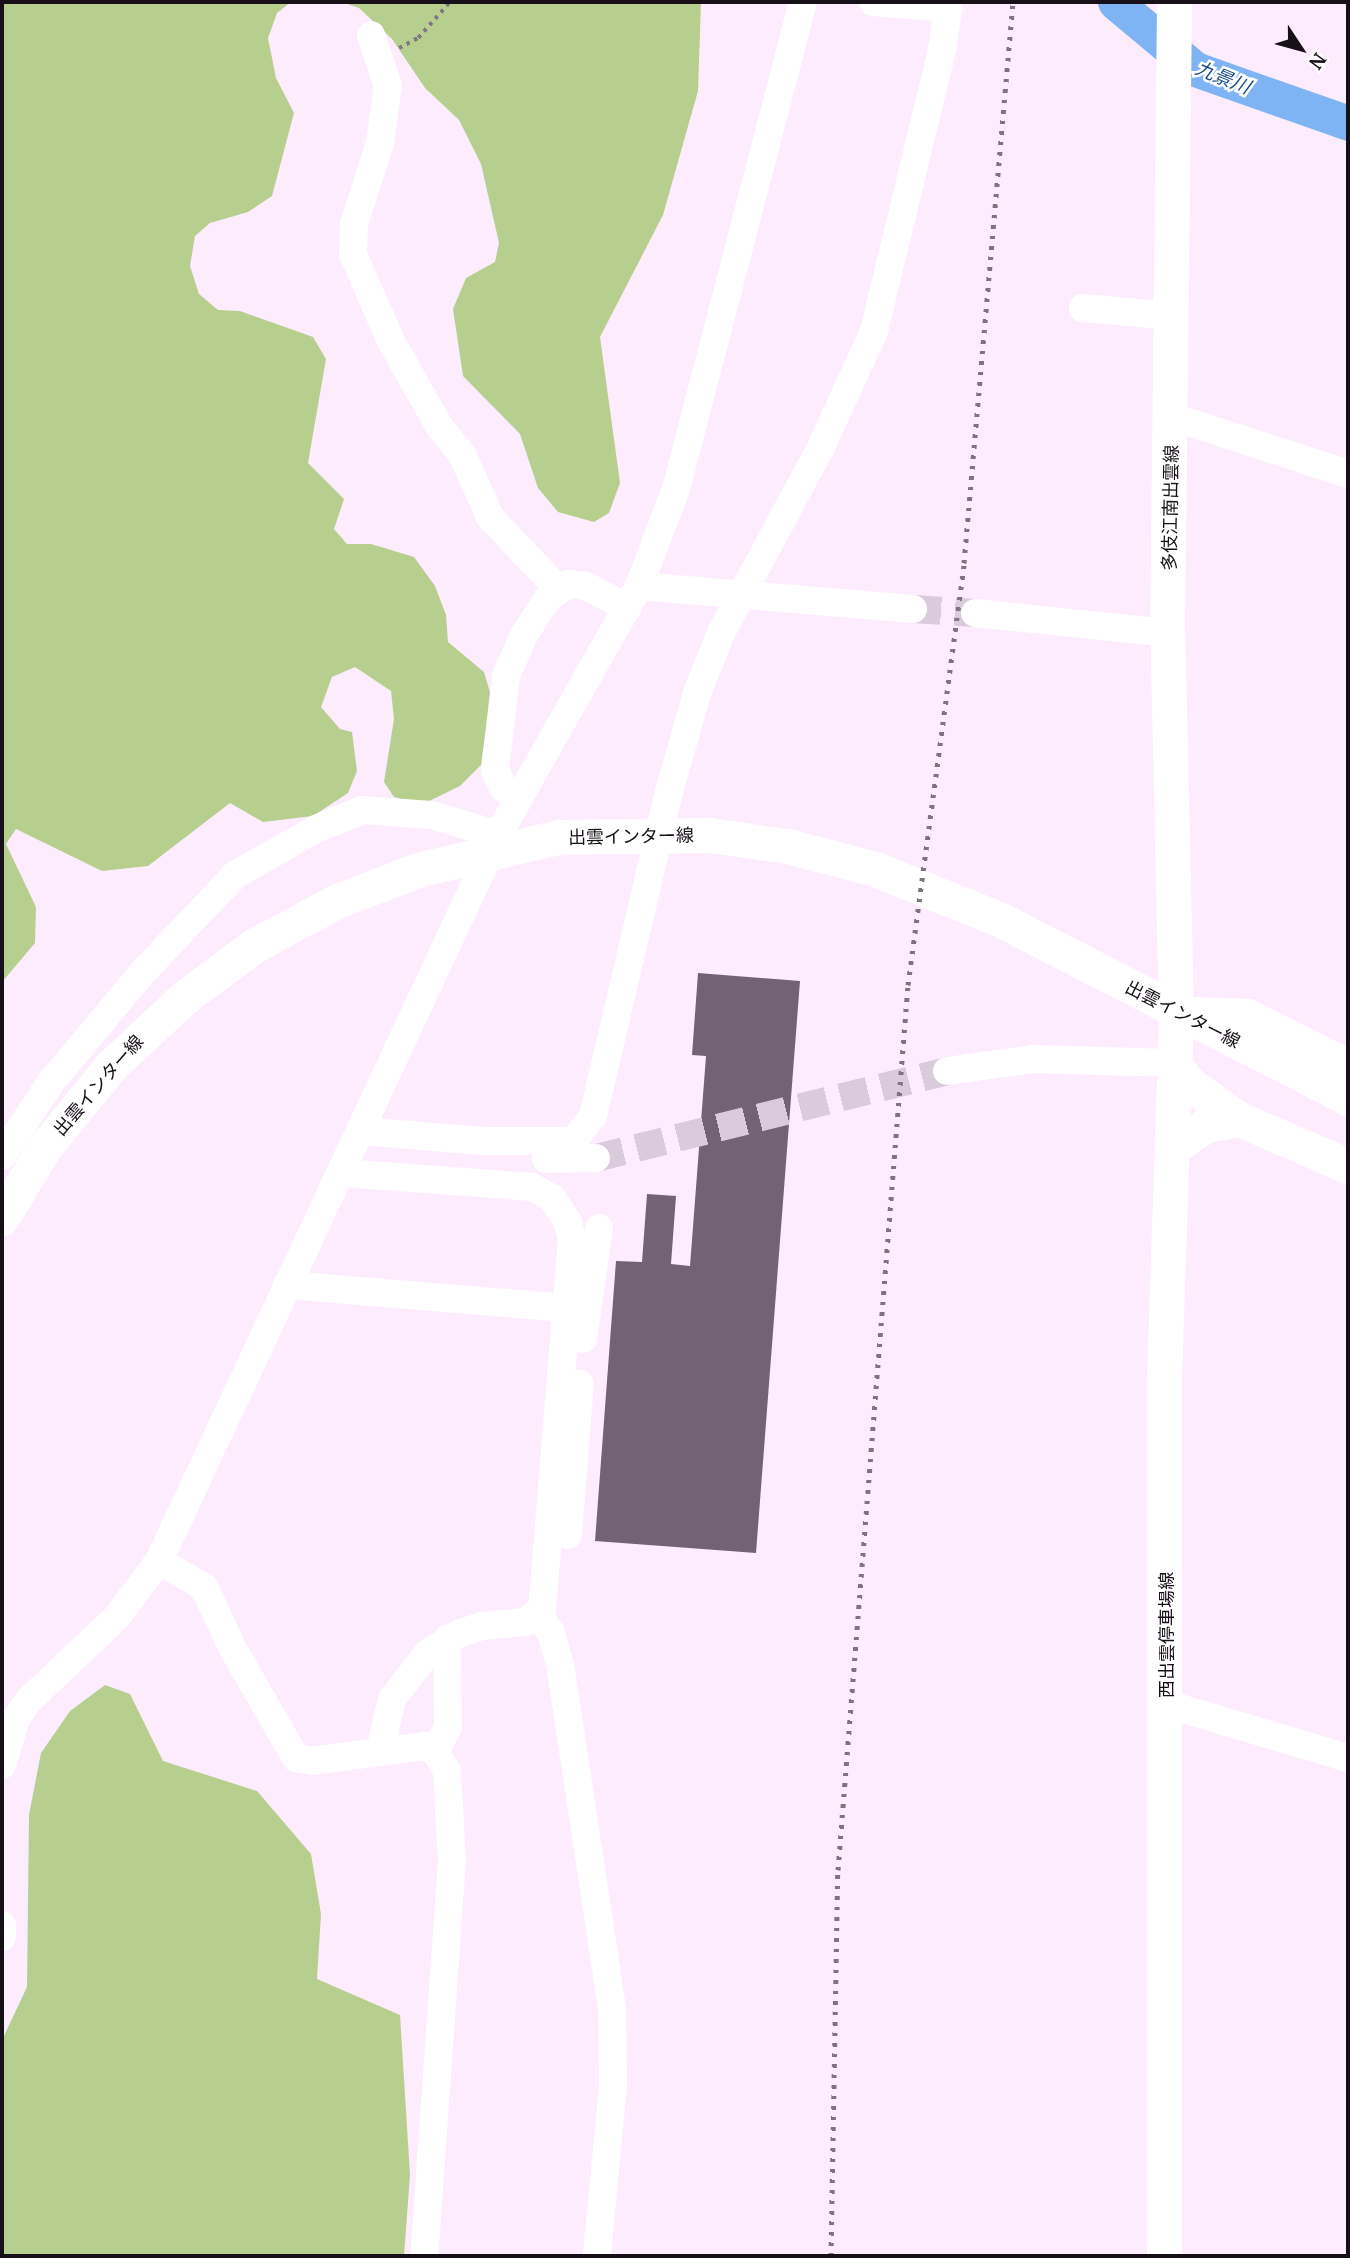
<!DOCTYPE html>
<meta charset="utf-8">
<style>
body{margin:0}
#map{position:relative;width:1350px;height:2258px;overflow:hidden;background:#fdecfe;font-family:"PT Serif","Noto Sans JP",serif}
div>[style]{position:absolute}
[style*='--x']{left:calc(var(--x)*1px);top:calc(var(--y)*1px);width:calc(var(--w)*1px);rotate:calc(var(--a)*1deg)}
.green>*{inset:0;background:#b7cf8e}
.river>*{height:35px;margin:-17.5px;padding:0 17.5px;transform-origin:17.5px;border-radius:17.5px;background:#7eb4f3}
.building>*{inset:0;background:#736175}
.minor-tunnel>*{height:28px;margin-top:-14px;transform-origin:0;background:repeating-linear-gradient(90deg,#dacbdc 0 28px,transparent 0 42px)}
.path>*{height:3.5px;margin-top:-1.75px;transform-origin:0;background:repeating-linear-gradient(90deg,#817682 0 3.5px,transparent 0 8.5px)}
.minor>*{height:28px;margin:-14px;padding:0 14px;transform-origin:14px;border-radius:14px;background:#fff}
.major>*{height:35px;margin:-17.5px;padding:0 17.5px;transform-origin:17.5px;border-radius:17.5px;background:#fff}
.rail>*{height:5px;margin-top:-2.5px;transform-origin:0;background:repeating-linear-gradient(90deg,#7f7380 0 3.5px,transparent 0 10.5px)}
span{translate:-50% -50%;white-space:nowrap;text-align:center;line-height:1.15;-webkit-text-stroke:5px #fff;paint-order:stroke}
.street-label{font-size:18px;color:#171018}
.water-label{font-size:19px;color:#164d86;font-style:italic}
.frame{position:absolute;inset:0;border:4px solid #171018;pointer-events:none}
.north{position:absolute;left:1266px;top:14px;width:70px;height:70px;-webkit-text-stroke:5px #fff;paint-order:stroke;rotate:126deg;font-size:19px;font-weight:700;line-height:28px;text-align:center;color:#171018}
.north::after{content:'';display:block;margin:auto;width:24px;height:32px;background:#171018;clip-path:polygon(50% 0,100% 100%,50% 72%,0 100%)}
</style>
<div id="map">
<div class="green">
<i style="clip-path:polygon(2px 2px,291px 2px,277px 13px,268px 38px,276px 78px,294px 113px,272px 196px,248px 212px,210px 223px,195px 236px,190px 266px,199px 294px,218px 310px,240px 311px,313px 337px,326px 359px,308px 463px,344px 499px,334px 529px,347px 544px,371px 544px,414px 557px,435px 586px,446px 615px,448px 642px,484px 672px,491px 696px,481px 765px,460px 786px,421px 805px,394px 797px,384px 782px,394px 719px,391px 691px,355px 667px,332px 677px,321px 707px,340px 729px,352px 732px,357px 771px,348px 793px,313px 816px,263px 822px,230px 803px,148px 866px,102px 871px,16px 829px,6px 844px,36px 907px,35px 943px,2px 982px)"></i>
<i style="clip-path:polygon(342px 2px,701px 2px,698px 91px,663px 215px,600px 337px,620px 483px,609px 513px,594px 522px,558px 512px,538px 488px,520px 434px,463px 376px,453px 309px,466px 278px,495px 262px,499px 243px,481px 164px,459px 120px,425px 88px,392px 39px,359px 8px)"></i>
<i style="clip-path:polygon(105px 1685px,130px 1694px,163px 1761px,257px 1791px,311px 1854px,321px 1914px,317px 1979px,400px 2015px,410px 2175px,404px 2256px,2px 2256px,2px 2040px,27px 1987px,29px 1815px,41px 1753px,70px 1711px)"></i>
</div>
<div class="river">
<i style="--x:1115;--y:2;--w:104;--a:39.9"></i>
<i style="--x:1195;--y:69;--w:162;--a:19.4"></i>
</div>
<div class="building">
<i style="clip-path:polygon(698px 973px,800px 981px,756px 1553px,595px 1541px,616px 1261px,642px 1262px,647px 1194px,676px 1196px,671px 1264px,690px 1266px,706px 1056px,692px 1055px)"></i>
</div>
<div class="minor-tunnel">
<i style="--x:913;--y:609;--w:62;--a:3.7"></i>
<i style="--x:596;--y:1158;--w:362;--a:-13.9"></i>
</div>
<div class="path">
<i style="--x:399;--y:48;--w:21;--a:-28"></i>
<i style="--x:418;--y:38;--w:48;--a:-48.4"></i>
</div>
<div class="minor">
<i style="--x:873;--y:2;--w:76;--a:4.5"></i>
<i style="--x:371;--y:35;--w:54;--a:71.6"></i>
<i style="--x:388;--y:86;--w:58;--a:98"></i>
<i style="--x:380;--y:143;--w:85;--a:107.8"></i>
<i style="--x:354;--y:224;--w:30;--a:92"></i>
<i style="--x:353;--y:254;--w:95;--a:66.4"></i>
<i style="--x:391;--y:341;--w:98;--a:60.5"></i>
<i style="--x:439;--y:426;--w:38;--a:51"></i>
<i style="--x:463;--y:456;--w:67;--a:66.1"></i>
<i style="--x:490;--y:517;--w:99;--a:46.6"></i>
<i style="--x:1083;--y:308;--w:89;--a:5.1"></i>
<i style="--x:1173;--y:417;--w:184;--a:18"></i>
<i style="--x:639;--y:586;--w:275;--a:4.8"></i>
<i style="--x:975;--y:613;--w:193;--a:5.9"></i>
<i style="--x:518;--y:797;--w:17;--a:-149"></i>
<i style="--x:503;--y:788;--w:20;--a:-114"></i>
<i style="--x:495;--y:770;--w:95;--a:-83.3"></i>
<i style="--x:506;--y:676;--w:45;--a:-66.3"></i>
<i style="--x:524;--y:635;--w:44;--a:-57"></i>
<i style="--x:548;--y:598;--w:24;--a:-35"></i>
<i style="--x:568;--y:584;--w:18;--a:6"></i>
<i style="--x:586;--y:586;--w:47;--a:27.6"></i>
<i style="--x:947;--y:1071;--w:86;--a:-8"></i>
<i style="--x:1032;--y:1059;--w:140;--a:1.6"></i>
<i style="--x:361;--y:1131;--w:122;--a:4.7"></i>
<i style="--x:483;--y:1141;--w:90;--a:0"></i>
<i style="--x:573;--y:1141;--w:32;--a:-51"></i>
<i style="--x:593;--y:1116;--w:333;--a:-76.8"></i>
<i style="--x:669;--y:792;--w:103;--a:-74.2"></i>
<i style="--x:697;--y:693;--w:65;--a:-68.2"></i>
<i style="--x:721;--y:633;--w:211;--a:-61.7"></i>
<i style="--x:821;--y:447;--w:128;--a:-65.4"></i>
<i style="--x:874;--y:331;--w:289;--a:-76.4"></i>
<i style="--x:942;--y:50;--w:49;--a:-81.7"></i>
<i style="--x:2;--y:1156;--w:89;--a:-56.5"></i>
<i style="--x:51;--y:1082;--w:142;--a:-50.1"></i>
<i style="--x:142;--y:973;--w:135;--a:-46.5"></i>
<i style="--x:235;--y:875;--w:93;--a:-29.6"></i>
<i style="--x:316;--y:829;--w:50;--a:-22.4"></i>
<i style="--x:362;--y:810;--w:70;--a:4.1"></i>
<i style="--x:432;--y:815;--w:69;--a:16.9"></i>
<i style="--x:546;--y:1159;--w:50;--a:-1.1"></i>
<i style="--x:342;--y:1173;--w:191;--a:4.2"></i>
<i style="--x:532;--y:1187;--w:23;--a:29"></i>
<i style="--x:552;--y:1198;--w:29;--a:56"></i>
<i style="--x:568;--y:1222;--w:17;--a:77"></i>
<i style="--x:572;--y:1239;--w:371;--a:94.6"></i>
<i style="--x:542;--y:1609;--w:21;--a:143"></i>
<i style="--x:525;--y:1622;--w:43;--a:174.7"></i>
<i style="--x:482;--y:1626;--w:23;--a:162"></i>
<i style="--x:460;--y:1633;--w:39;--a:148"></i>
<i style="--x:427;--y:1654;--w:57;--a:127.9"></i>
<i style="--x:392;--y:1699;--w:53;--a:103"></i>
<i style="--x:287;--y:1285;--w:281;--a:4.7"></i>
<i style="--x:583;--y:1339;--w:112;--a:-81.8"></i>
<i style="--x:568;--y:1535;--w:152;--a:-85.5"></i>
<i style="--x:159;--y:1561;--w:52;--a:30"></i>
<i style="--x:204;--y:1587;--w:68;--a:64.9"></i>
<i style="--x:233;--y:1649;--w:126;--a:60"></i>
<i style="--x:296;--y:1758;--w:16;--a:11"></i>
<i style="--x:312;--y:1761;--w:113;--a:-7.6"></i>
<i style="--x:424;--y:1746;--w:12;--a:24"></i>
<i style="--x:435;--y:1751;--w:23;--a:59"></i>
<i style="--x:447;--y:1771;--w:89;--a:86.8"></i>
<i style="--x:452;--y:1860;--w:397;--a:94"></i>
<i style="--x:538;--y:1615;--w:22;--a:54"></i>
<i style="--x:551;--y:1633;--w:32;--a:74"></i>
<i style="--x:560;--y:1664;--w:347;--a:81.4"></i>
<i style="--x:612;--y:2007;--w:79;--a:89.3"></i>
<i style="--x:613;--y:2086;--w:171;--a:95.4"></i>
<i style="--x:1166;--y:1704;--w:190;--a:16.5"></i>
<i style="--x:435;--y:1751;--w:26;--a:-61"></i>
<i style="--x:448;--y:1728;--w:89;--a:-90.6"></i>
<i style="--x:2;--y:1765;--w:48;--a:-73.1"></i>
<i style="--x:16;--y:1719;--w:23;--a:-56"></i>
<i style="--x:29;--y:1700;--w:120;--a:-43.3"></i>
<i style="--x:116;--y:1618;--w:71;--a:-53"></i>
<i style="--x:159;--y:1561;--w:801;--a:-64.97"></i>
<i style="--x:498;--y:835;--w:286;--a:-60.5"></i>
<i style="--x:639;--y:586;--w:104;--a:-69.1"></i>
<i style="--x:676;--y:489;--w:503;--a:-75.38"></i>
<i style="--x:2;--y:1925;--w:12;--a:90"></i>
</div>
<div class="major">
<i style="--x:1190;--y:1014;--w:58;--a:2"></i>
<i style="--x:1248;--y:1016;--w:112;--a:26.6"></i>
<i style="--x:1172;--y:1063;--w:29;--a:49"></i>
<i style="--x:1191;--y:1085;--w:59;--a:35.3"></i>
<i style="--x:1239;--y:1119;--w:119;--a:23.3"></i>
<i style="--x:1172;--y:1148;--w:41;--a:-34.1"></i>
<i style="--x:1206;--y:1125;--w:34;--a:-10"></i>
<i style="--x:2;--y:1218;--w:82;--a:-59"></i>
<i style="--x:44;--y:1148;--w:106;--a:-50.7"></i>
<i style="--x:111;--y:1066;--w:101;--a:-43"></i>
<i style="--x:185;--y:997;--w:87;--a:-36.6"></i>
<i style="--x:255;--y:945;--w:93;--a:-28.2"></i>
<i style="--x:337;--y:901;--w:90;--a:-20.9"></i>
<i style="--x:421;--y:869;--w:142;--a:-13.1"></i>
<i style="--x:559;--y:837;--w:151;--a:-0.8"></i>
<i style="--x:710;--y:835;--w:78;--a:8.1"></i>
<i style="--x:787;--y:846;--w:91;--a:14.6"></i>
<i style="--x:875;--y:869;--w:136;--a:22"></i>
<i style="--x:1001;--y:920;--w:390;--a:27.2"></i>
<i style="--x:1164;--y:2256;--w:878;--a:-90"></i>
<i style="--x:1164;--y:1378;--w:363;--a:-88.1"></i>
<i style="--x:1176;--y:1015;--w:382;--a:-91.3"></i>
<i style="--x:1167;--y:633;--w:631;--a:-89.36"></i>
</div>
<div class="rail">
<i style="--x:831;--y:2256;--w:386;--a:-89"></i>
<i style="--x:838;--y:1870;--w:888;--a:-85.48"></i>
<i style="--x:908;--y:985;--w:426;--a:-82.4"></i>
<i style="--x:964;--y:563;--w:563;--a:-85.01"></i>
</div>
<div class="street-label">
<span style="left:1170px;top:508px;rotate:-89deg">多伎江南出雲線</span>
<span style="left:631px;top:836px;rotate:-1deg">出雲インター線</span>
<span style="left:1183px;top:1014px;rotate:27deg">出雲インター線</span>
<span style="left:98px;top:1085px;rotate:-49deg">出雲インター線</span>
<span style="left:1166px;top:1635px;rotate:-90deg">西出雲停車場線</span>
</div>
<div class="water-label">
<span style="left:1223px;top:77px;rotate:22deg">九景川</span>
</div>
<div class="frame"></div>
<div class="north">N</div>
</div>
